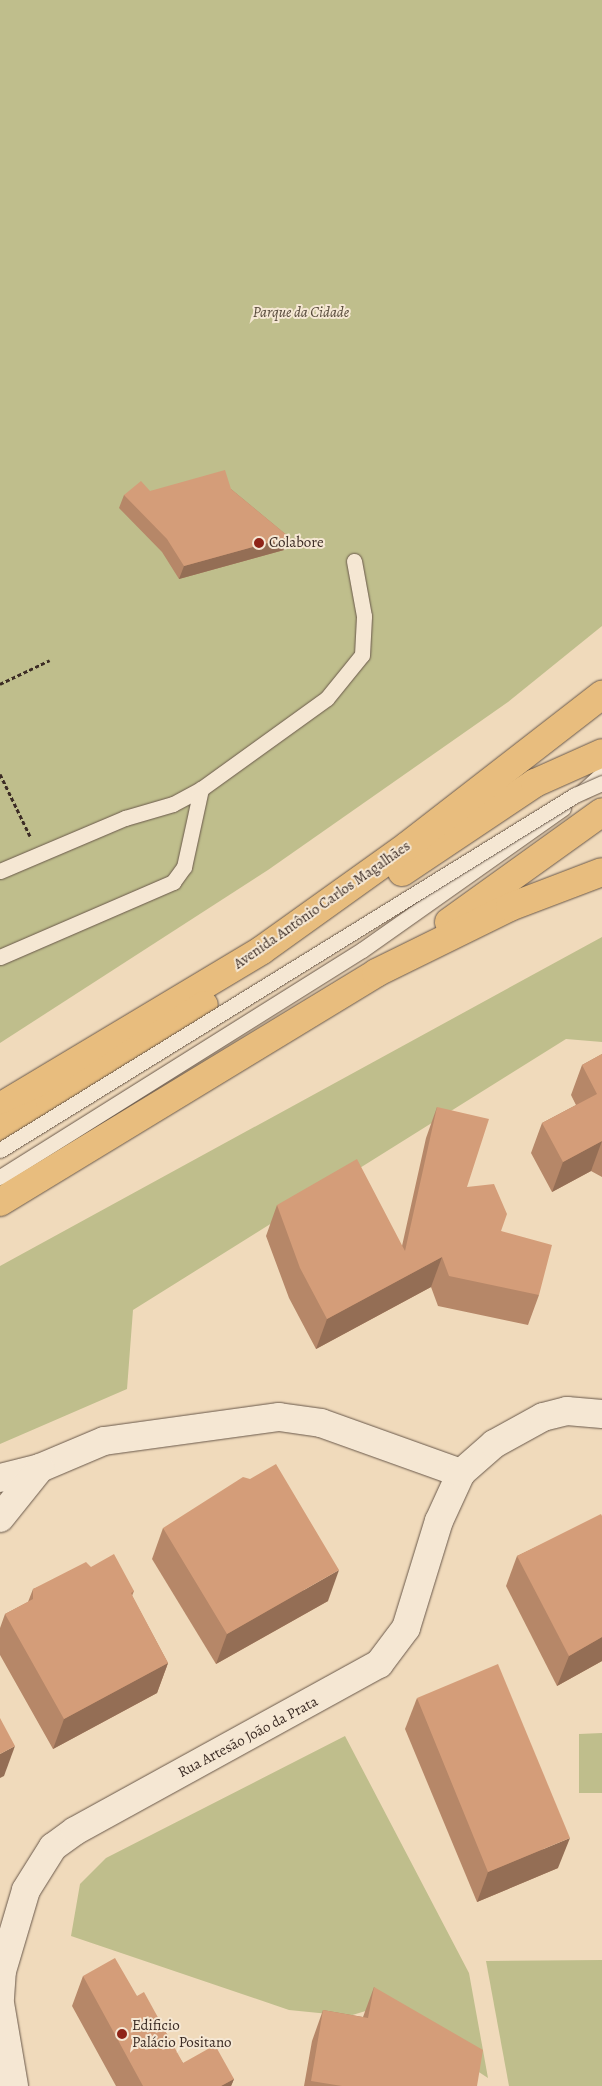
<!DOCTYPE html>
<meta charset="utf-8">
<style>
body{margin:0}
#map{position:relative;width:602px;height:2086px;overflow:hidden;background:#f0dabb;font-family:Alegreya,serif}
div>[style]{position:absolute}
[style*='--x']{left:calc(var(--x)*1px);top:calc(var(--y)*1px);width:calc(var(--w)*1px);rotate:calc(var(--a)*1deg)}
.green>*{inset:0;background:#bfbe8c}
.path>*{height:3px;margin-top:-1.5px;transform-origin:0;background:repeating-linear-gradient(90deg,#3c2c25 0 4px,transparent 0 6.5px)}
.roads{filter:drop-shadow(0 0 1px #69584a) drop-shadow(0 0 1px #69584a)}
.lane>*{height:15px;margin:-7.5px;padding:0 7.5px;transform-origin:7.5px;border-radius:7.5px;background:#f5e7d3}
.street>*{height:28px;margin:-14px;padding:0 14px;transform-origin:14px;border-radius:14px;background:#f5e7d3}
.primary>*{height:28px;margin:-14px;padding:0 14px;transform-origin:14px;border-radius:14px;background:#e8bd7e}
.bridges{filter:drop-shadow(0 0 1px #69584a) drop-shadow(0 0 1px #69584a)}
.lane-bridge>*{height:15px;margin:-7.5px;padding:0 7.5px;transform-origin:7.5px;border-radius:7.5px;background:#f5e7d3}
.wall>*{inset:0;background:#b68768}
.shaded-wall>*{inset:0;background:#946e55}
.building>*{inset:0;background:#d49d79}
.dots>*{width:14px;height:14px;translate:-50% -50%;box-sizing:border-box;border:2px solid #f5e7d3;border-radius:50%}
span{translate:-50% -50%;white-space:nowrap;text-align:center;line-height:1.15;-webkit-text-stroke:4px #f5e7d3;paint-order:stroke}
.park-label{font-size:15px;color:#56493a;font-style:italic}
.poi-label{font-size:15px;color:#3c2c25}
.left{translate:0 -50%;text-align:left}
.street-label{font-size:15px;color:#3c2c25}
</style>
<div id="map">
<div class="green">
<i style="clip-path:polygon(0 0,602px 0,602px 626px,508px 702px,268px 870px,0 1043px)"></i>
<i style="clip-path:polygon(602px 937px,602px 1042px,566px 1039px,133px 1310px,127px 1389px,0 1444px,0 1266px)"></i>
<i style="clip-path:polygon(602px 1733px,602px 1793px,579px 1793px,579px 1734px)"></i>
<i style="clip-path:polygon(345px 1736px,469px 1973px,488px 2078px,379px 2007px,349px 2016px,289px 2010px,71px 1936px,80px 1884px,106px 1858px)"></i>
<i style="clip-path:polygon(602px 1960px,602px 2086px,509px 2086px,486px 1961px)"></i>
</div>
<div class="path">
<i style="--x:0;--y:684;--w:55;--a:-25.6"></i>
<i style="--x:0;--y:774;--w:69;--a:64.2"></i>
</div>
<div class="roads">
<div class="lane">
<i style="--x:584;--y:790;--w:24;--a:-42"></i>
<i style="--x:0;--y:871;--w:136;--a:-23"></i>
<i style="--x:125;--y:818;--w:50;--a:-16.3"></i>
<i style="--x:173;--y:804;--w:32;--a:-28"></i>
<i style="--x:201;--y:789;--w:155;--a:-35.8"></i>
<i style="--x:327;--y:698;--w:55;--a:-50.9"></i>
<i style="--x:362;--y:655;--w:39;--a:-87"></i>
<i style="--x:364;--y:616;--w:56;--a:-100.3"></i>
<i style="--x:0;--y:957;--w:189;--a:-23.4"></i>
<i style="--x:173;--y:882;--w:19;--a:-54"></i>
<i style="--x:184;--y:867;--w:80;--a:-77.7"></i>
<i style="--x:0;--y:1177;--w:427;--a:-32.1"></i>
<i style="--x:362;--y:950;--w:246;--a:-35.2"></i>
</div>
<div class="street">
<i style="--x:0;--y:1478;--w:41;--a:-14"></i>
<i style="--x:40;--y:1468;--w:69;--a:-22.9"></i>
<i style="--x:104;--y:1441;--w:177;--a:-7.8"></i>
<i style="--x:279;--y:1417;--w:42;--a:8.1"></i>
<i style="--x:321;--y:1423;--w:149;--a:19.7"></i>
<i style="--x:0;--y:1518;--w:64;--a:-51.3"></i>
<i style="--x:0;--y:1998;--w:27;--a:-86"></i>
<i style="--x:2;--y:1971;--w:84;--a:-73.5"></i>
<i style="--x:26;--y:1890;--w:51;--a:-57.9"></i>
<i style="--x:53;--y:1847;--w:27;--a:-36"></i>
<i style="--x:75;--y:1831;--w:347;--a:-28.8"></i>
<i style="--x:379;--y:1664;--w:45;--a:-53.1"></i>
<i style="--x:406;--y:1628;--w:112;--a:-72.9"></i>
<i style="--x:439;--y:1521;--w:53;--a:-65.4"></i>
<i style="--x:461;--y:1473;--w:44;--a:-41.3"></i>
<i style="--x:494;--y:1444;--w:56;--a:-28.9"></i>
<i style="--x:543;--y:1417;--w:25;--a:-14"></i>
<i style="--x:567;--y:1411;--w:35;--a:5"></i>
<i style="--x:0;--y:2003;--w:84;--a:80.4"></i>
</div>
<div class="primary">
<i style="--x:402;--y:872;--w:160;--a:-33.8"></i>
<i style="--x:535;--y:783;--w:73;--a:-24.1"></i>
<i style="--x:449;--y:922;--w:188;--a:-35.7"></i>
<i style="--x:0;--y:1107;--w:305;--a:-30.9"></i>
<i style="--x:262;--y:950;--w:178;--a:-35.6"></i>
<i style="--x:407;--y:846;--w:247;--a:-37.8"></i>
<i style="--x:0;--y:1130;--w:55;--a:-23.7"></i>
<i style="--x:50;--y:1108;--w:185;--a:-33.8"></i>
<i style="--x:0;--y:1202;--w:440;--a:-31.3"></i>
<i style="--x:376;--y:973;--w:149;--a:-26.2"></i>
<i style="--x:510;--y:907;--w:98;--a:-20.8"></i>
</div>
</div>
<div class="bridges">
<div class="lane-bridge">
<i style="--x:0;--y:1150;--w:676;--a:-31.69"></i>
<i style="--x:575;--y:795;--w:30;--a:-24"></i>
</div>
</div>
<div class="wall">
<i style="clip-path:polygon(231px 489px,289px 537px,284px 550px,179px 579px,162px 552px,119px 508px,124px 495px,150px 491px)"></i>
<i style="clip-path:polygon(602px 1054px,602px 1177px,591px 1171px,552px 1192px,531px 1153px,542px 1123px,576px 1105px,571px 1095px,582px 1065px)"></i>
<i style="clip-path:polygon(437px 1107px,467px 1187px,501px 1231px,539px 1295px,528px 1325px,438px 1306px,431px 1287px,316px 1349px,289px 1298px,266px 1236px,277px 1205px,402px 1246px,426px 1138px)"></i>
<i style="clip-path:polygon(602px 1516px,602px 1661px,557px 1686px,506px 1586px,517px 1556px)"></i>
<i style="clip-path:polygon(163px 1528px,328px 1601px,216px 1664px,152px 1559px)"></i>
<i style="clip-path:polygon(91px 1567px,134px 1591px,132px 1596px,168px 1663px,157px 1693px,53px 1749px,0 1655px,0 1628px,5px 1614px,28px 1602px,33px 1589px)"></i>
<i style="clip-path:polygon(417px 1698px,558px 1868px,477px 1902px,405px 1729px)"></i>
<i style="clip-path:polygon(83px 1976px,137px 1996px,183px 2063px,234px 2079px,231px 2086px,116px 2086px,72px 2006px)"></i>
<i style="clip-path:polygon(374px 1987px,477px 2086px,304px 2086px,312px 2041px,323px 2010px,363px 2017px)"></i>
</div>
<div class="shaded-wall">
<i style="clip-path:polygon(289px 537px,284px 550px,179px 579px,184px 566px)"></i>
<i style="clip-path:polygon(602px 1141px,591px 1171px,552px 1192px,563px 1162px)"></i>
<i style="clip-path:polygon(442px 1257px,431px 1287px,316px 1349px,327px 1319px)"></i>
<i style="clip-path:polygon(339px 1570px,328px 1601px,216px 1664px,227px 1634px)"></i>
<i style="clip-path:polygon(602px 1637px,602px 1661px,557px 1686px,569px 1656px)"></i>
<i style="clip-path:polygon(168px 1663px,157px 1693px,53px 1749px,64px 1719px)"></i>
<i style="clip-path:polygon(15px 1746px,4px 1776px,0 1778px,0 1754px)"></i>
<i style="clip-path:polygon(570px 1838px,558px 1868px,477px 1902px,488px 1872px)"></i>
<i style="clip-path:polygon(234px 2079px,231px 2086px,221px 2086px)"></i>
</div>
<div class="building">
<i style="clip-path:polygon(225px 470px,231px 489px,289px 537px,184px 566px,167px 539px,124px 495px,141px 481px,150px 491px)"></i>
<i style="clip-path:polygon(602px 1054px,602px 1141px,563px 1162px,542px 1123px,597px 1094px,582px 1065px)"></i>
<i style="clip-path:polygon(437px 1107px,489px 1119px,467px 1187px,494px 1184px,507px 1214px,501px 1231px,552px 1245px,539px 1295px,449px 1276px,442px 1257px,327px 1319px,300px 1268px,277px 1205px,357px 1159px,405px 1251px)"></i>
<i style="clip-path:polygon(276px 1464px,339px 1570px,227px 1634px,163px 1528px,243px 1477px,250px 1479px)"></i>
<i style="clip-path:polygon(601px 1514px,602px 1516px,602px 1637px,569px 1656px,517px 1556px)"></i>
<i style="clip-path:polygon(114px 1554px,134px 1591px,131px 1593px,168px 1663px,64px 1719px,5px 1614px,33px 1599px,33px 1589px,86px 1562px,91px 1567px)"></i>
<i style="clip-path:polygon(498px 1664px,570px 1838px,488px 1872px,417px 1698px)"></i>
<i style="clip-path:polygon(0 1718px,15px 1746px,0 1754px)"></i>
<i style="clip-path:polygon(115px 1958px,137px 1996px,144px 1992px,183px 2063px,215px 2045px,234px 2079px,221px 2086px,143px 2086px,83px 1976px)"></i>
<i style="clip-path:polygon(374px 1987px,483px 2050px,477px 2086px,342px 2086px,311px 2081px,323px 2010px,368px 2018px)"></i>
</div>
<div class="dots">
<i style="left:259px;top:543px;background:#8f2418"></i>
<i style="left:122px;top:2034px;background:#8f2418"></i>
</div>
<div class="park-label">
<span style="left:301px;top:313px">Parque da Cidade</span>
</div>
<div class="poi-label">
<span class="left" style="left:269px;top:543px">Colabore</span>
<span class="left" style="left:132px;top:2034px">Edificio<br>Palácio Positano</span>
</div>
<div class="street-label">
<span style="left:322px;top:905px;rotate:-35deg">Avenida Antônio Carlos Magalhães</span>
<span style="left:248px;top:1737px;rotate:-28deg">Rua Artesão João da Prata</span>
</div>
</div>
